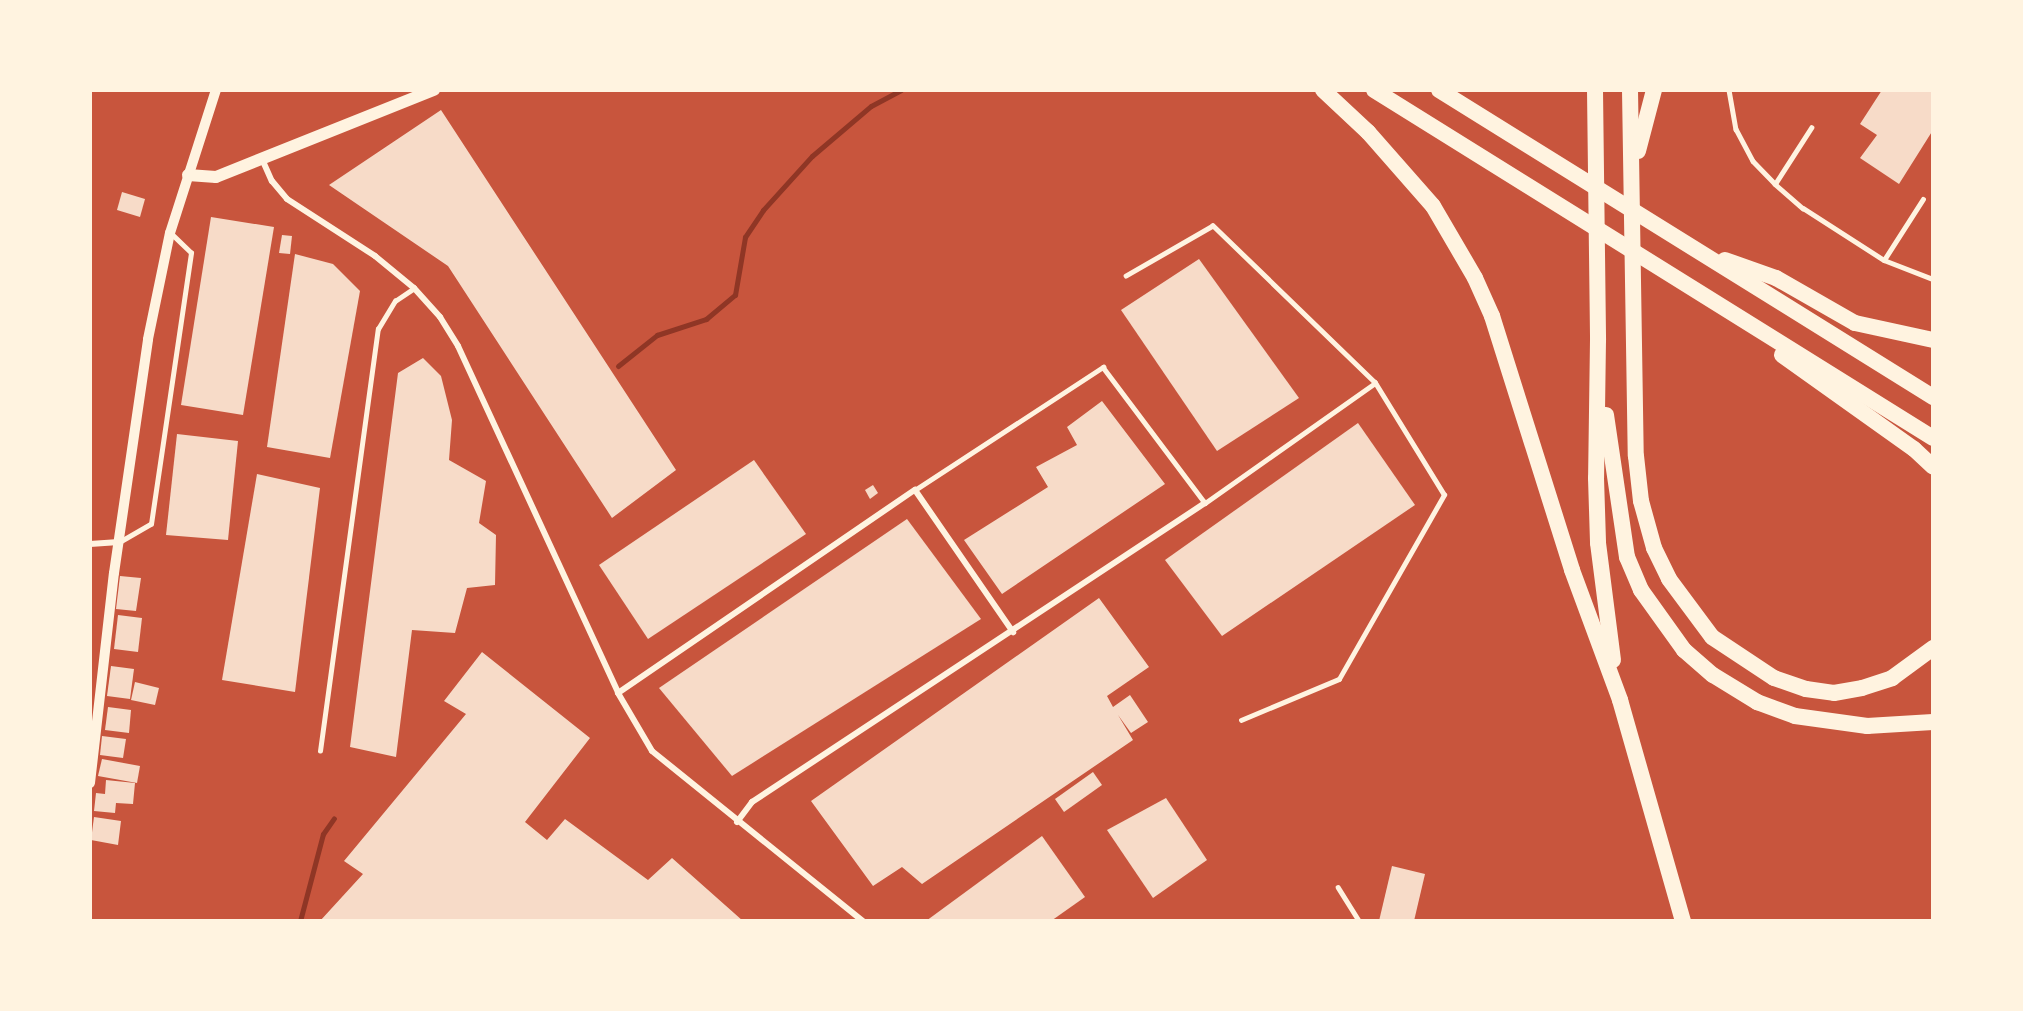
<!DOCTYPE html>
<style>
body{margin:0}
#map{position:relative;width:2023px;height:1011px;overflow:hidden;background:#c8553d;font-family:"DejaVu Sans",sans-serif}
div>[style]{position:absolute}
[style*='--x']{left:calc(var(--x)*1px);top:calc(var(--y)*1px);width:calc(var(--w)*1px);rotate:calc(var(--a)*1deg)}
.stream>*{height:5px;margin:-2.5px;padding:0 2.5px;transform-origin:2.5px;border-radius:2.5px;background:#8f3625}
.building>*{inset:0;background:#f7dbc8}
.service>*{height:4.5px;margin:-2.25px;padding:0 2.25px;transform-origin:2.25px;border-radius:2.25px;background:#fff3e0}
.minor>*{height:6px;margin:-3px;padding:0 3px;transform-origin:3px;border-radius:3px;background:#fff3e0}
.tertiary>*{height:10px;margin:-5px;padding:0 5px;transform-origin:5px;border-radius:5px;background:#fff3e0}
.secondary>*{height:12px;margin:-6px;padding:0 6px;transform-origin:6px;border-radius:6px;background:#fff3e0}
.motorway>*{height:16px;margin:-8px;padding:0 8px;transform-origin:8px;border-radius:8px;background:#fff3e0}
span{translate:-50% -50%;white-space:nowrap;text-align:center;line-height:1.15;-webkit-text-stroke:6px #fff3e0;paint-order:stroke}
.frame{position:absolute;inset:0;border:92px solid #fff3e0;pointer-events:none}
</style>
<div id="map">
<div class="stream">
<i style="--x:618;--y:366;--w:50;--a:-38.5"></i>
<i style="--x:657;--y:335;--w:52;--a:-18.1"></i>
<i style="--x:706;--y:319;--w:38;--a:-40"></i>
<i style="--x:735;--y:295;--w:59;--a:-80.2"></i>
<i style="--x:745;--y:237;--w:32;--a:-56"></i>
<i style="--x:763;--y:210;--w:73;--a:-47.8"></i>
<i style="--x:812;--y:156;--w:77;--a:-40.3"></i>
<i style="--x:871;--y:106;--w:34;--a:-28"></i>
<i style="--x:300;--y:921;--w:90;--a:-75.2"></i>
<i style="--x:323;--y:834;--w:19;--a:-55"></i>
</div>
<div class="building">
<i style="clip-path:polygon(1882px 90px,1933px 90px,1933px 130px,1899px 184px,1860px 158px,1877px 135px,1860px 124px)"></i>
<i style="clip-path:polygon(441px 110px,676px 470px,612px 518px,448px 266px,329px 185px)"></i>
<i style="clip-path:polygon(122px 192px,145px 199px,140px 217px,117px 210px)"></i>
<i style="clip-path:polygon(211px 217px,274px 227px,243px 415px,181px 405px)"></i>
<i style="clip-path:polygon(282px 235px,292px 236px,290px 254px,279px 253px)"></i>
<i style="clip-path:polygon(295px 254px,333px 264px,360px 291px,330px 458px,267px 447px)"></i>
<i style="clip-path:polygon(1199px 259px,1299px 398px,1217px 451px,1121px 310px)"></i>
<i style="clip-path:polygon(423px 358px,441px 376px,452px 420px,449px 460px,486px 481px,479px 523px,496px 535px,495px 585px,467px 588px,455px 633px,412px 630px,396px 757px,350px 747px,398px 373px)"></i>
<i style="clip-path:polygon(1102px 401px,1165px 484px,1002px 594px,964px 540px,1048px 487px,1036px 467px,1077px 445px,1067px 427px)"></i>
<i style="clip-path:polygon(1358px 423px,1415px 505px,1222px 636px,1165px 560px)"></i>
<i style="clip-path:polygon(177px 434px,238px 441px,228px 540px,166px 535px)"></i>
<i style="clip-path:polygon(754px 460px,806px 534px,648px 639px,599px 565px)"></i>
<i style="clip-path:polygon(257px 474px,320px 488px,295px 692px,222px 680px)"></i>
<i style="clip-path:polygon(873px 485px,878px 493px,870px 499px,865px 490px)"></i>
<i style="clip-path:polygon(907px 519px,981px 619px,732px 776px,659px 688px)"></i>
<i style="clip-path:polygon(120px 576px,141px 578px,136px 611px,116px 609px)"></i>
<i style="clip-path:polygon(1099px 598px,1149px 667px,1107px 696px,1113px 707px,1130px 695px,1148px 722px,1131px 733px,1118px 715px,1133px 740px,922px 884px,902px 867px,873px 886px,811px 801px)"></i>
<i style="clip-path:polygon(118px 615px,142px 618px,138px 652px,114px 649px)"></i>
<i style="clip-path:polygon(482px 652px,590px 738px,525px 822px,547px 840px,565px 819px,648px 880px,672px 858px,743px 921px,320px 921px,363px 874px,344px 861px,466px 714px,444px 701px)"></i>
<i style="clip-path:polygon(111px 666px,134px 669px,130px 699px,107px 696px)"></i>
<i style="clip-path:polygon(135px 682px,159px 688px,155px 705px,131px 700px)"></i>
<i style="clip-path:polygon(108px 707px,131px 710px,129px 733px,105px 730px)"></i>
<i style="clip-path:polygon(102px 736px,126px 739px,123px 758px,100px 755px)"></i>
<i style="clip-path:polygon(102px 759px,140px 766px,137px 783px,98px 776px)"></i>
<i style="clip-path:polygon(1093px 772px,1102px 785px,1064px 812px,1055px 799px)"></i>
<i style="clip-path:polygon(106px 780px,135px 783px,133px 804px,116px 803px,115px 813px,94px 811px,96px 793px,105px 794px)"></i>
<i style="clip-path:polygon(1166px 798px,1207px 860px,1153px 898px,1107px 830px)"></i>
<i style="clip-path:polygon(94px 817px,121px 821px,118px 845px,91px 840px)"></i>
<i style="clip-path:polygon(1042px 836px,1085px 897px,1051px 921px,926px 921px)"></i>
<i style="clip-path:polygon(1392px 866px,1425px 874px,1414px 921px,1379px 921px)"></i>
</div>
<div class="service">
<i style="--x:1729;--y:90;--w:40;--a:80"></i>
<i style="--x:1736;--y:129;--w:36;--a:62"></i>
<i style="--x:1753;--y:161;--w:32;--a:46"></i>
<i style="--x:1775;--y:184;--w:37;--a:41"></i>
<i style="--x:1803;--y:208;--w:96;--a:32.7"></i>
<i style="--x:1884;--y:260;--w:53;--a:21.2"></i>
<i style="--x:1775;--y:184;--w:67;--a:-57.3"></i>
<i style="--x:1884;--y:260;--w:72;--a:-57.4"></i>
<i style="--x:915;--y:490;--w:225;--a:-33.2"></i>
<i style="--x:1103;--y:367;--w:170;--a:53.1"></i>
<i style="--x:1205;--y:503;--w:208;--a:-35.2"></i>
<i style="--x:1375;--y:383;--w:226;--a:-135.9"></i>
<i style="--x:1213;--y:226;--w:100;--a:150.1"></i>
<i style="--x:121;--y:541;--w:34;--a:-30"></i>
<i style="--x:151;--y:524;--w:274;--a:-81.6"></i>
<i style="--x:191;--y:253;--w:29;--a:-136"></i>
<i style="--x:1241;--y:720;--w:106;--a:-22.7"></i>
<i style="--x:1339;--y:679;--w:212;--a:-60.3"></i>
<i style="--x:1444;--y:495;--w:132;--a:-121.6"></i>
<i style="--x:320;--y:751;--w:426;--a:-82.2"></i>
<i style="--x:378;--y:329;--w:33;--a:-59"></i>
<i style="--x:395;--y:301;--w:23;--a:-34"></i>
<i style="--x:1338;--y:887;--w:40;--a:58"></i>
</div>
<div class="minor">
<i style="--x:262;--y:159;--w:24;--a:66"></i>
<i style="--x:272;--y:181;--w:23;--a:50"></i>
<i style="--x:287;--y:199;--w:105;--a:32.9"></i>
<i style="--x:375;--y:256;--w:50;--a:39.4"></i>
<i style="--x:414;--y:288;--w:39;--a:48"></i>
<i style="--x:440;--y:317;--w:34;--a:58"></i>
<i style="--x:458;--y:346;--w:382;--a:65.2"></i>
<i style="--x:618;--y:693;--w:67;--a:59.6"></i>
<i style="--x:652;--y:751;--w:271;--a:38.9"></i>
<i style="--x:90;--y:544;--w:29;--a:-4"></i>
<i style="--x:618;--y:693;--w:360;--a:-34.4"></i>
<i style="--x:915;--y:490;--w:173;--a:55.4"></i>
<i style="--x:737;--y:822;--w:25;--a:-53"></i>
<i style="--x:752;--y:802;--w:543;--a:-33.43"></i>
</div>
<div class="tertiary">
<i style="--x:90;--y:783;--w:211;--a:-83.5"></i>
<i style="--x:114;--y:573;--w:236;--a:-81.7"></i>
<i style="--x:148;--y:339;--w:108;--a:-78.3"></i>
<i style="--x:170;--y:233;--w:150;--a:-72.2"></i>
</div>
<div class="secondary">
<i style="--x:188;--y:175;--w:28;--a:4"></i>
<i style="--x:216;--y:177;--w:235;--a:-21.8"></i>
</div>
<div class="motorway">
<i style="--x:1323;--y:90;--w:62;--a:43"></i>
<i style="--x:1368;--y:132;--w:98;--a:48.7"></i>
<i style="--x:1433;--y:206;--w:83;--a:59.7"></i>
<i style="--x:1475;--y:278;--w:42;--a:65.9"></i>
<i style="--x:1492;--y:316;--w:266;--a:72.5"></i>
<i style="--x:1572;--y:570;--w:139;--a:69.7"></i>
<i style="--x:1620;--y:700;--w:230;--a:74.1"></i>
<i style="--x:1374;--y:90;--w:658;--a:31.9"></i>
<i style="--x:1439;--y:90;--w:582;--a:31.86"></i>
<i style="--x:1595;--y:90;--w:250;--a:89.3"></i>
<i style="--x:1598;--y:340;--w:138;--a:90.8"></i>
<i style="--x:1596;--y:478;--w:65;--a:88.2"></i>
<i style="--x:1598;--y:543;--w:118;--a:82.7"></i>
<i style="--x:1630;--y:90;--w:366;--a:89.1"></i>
<i style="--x:1636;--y:456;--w:45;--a:83.7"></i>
<i style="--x:1641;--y:501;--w:49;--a:74.5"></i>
<i style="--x:1654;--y:548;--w:34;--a:64"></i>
<i style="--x:1669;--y:579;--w:72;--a:53.4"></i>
<i style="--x:1712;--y:637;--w:74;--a:33.5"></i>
<i style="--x:1774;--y:678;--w:34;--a:19"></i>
<i style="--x:1806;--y:689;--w:28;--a:8"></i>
<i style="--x:1834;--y:693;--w:28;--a:-10"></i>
<i style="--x:1862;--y:688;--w:32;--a:-18"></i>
<i style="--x:1892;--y:678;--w:51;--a:-36.2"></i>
<i style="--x:1638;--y:151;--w:63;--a:-75.3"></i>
<i style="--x:1725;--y:260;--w:54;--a:19.4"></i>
<i style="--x:1776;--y:278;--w:91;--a:29.7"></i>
<i style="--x:1855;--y:323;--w:80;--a:12.3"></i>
<i style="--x:1782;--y:355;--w:162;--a:35.5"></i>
<i style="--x:1914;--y:449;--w:26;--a:43"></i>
<i style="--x:1606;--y:415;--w:144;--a:81.6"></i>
<i style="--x:1627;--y:557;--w:36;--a:67"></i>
<i style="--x:1641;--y:590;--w:74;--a:54.4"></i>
<i style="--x:1684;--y:650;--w:38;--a:41"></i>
<i style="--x:1713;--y:675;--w:52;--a:31.5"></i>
<i style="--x:1757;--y:702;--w:40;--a:20.2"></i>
<i style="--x:1795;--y:716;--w:73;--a:7.9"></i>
<i style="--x:1867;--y:726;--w:66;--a:-3.5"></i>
</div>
<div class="frame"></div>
</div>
